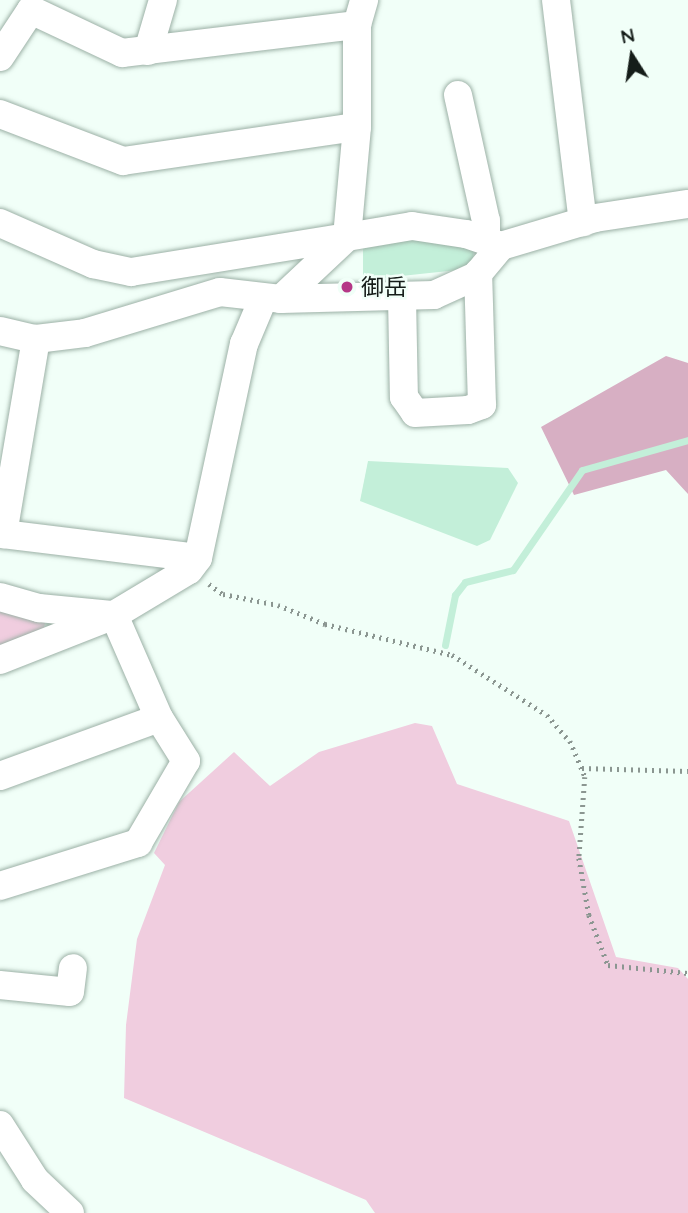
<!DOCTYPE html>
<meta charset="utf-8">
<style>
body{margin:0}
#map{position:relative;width:688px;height:1213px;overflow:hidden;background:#f1fff8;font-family:Quicksand,"Noto Sans JP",sans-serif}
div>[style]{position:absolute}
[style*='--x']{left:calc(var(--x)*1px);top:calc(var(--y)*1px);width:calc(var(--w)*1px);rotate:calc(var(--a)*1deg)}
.green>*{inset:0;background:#f0cddf}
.forest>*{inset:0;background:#d7afc3}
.water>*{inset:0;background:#c3efd9}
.stream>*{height:7px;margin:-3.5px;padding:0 3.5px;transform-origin:3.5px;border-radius:3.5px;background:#c3efd9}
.path>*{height:4.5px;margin-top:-2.25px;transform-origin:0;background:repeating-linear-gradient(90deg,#8b9691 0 2px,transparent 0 7px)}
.roads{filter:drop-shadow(0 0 2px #9cb1a6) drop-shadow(0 0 2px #9cb1a6)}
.minor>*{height:28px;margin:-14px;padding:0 14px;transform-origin:14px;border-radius:14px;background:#fff}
.dots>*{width:19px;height:19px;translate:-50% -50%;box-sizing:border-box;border:4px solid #f1fff8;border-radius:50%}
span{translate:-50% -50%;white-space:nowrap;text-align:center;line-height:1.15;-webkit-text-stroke:5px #f1fff8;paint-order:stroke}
.poi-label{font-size:23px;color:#151d19}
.left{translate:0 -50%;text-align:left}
.north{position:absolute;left:597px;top:21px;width:70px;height:70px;-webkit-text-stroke:5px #f1fff8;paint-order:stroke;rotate:348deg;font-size:19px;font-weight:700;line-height:28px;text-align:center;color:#151d19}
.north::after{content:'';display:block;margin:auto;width:24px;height:32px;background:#151d19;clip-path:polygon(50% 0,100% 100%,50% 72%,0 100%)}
</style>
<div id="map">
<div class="green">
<i style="clip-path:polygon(0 602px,47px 613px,43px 633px,0 648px)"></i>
<i style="clip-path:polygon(415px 723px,432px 726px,457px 784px,569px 821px,616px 957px,678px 968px,688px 979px,688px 1213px,375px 1213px,366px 1200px,124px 1098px,126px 1025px,137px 939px,165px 865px,154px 853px,179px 802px,234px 752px,270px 786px,319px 752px)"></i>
</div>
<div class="forest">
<i style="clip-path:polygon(666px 356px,688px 363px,688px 494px,666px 470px,574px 495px,541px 427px)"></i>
</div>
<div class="water">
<i style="clip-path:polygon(410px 235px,474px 248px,473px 262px,458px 270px,363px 280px,363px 244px)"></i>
<i style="clip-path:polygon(368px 461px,508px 468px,518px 483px,490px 540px,477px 546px,360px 501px)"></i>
</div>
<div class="stream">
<i style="--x:445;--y:645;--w:51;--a:-78.7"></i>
<i style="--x:455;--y:595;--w:16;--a:-52"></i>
<i style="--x:465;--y:582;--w:49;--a:-14"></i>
<i style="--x:513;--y:570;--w:121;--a:-55.4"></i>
<i style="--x:582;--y:470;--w:110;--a:-15.8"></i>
</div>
<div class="path">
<i style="--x:209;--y:584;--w:17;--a:36"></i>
<i style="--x:223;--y:594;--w:56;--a:11.3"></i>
<i style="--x:278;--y:605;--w:51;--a:22"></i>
<i style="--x:325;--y:624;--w:131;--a:13.7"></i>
<i style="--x:452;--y:655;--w:112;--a:32.3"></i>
<i style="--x:547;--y:715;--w:35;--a:49"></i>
<i style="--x:570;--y:741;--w:39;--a:67"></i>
<i style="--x:585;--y:777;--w:81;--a:94.2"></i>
<i style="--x:579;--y:858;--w:58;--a:80"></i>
<i style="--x:589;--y:915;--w:53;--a:69.2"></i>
<i style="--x:608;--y:965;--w:80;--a:5.7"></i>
<i style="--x:582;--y:768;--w:106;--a:1.6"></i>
</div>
<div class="roads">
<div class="minor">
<i style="--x:556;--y:0;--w:224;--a:83.1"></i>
<i style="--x:357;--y:25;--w:102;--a:90"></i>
<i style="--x:148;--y:51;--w:53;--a:-73.6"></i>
<i style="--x:0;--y:57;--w:56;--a:-56.6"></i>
<i style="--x:31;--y:10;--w:101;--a:25.3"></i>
<i style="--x:122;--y:53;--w:237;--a:-6.8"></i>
<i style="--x:357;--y:25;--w:26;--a:-74"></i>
<i style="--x:458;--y:95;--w:129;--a:77.5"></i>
<i style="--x:486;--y:221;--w:20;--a:90"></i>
<i style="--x:0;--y:114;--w:132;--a:20.9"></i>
<i style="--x:123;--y:161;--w:236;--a:-8.3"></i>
<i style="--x:357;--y:127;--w:110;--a:95.2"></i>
<i style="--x:347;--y:237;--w:66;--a:-9.6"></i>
<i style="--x:412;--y:226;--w:55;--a:8.4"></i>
<i style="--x:466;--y:234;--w:37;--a:19"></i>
<i style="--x:0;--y:223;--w:102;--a:23.8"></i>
<i style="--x:93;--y:264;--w:39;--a:12"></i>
<i style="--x:131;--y:272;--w:219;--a:-9.2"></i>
<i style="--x:402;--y:297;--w:100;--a:88.9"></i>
<i style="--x:404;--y:397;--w:19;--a:55"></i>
<i style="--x:415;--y:413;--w:53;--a:-3.2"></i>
<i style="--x:468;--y:410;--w:15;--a:-20"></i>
<i style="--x:482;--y:405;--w:132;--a:-91.7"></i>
<i style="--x:281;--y:299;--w:91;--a:-43.2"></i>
<i style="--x:0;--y:331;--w:37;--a:13"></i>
<i style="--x:36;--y:339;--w:49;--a:-7"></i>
<i style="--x:85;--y:333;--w:141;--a:-16.9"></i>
<i style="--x:220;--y:292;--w:61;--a:6.5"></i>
<i style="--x:281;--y:299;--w:153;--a:-1.5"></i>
<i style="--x:434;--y:295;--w:46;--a:-24.3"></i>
<i style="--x:476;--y:276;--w:39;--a:-50"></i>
<i style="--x:501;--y:246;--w:98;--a:-16.6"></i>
<i style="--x:595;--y:218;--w:94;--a:-8.6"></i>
<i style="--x:36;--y:339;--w:198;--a:99.6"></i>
<i style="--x:3;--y:534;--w:196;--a:7"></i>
<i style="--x:0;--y:597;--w:41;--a:15.8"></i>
<i style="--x:39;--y:608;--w:73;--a:5.5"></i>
<i style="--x:0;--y:660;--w:123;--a:-21.5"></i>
<i style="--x:114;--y:615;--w:87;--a:-31"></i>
<i style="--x:189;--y:570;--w:15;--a:-53"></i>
<i style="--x:198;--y:558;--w:219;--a:-77.9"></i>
<i style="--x:244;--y:344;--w:49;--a:-67.1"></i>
<i style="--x:0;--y:776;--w:169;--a:-20"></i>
<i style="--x:0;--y:886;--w:145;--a:-17.3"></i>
<i style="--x:138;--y:843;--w:95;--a:-59.7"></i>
<i style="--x:186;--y:761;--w:51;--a:-122.1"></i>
<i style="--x:159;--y:718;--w:112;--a:-113.6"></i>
<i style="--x:0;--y:985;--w:70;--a:5.7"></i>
<i style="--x:70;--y:992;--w:24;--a:-83"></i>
<i style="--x:0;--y:1125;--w:65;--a:57.5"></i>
<i style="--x:35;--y:1180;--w:48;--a:43.3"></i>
</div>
</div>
<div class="dots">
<i style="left:347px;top:287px;background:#b53887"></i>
</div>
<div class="poi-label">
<span class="left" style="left:361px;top:287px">御岳</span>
</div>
<div class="north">N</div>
</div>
